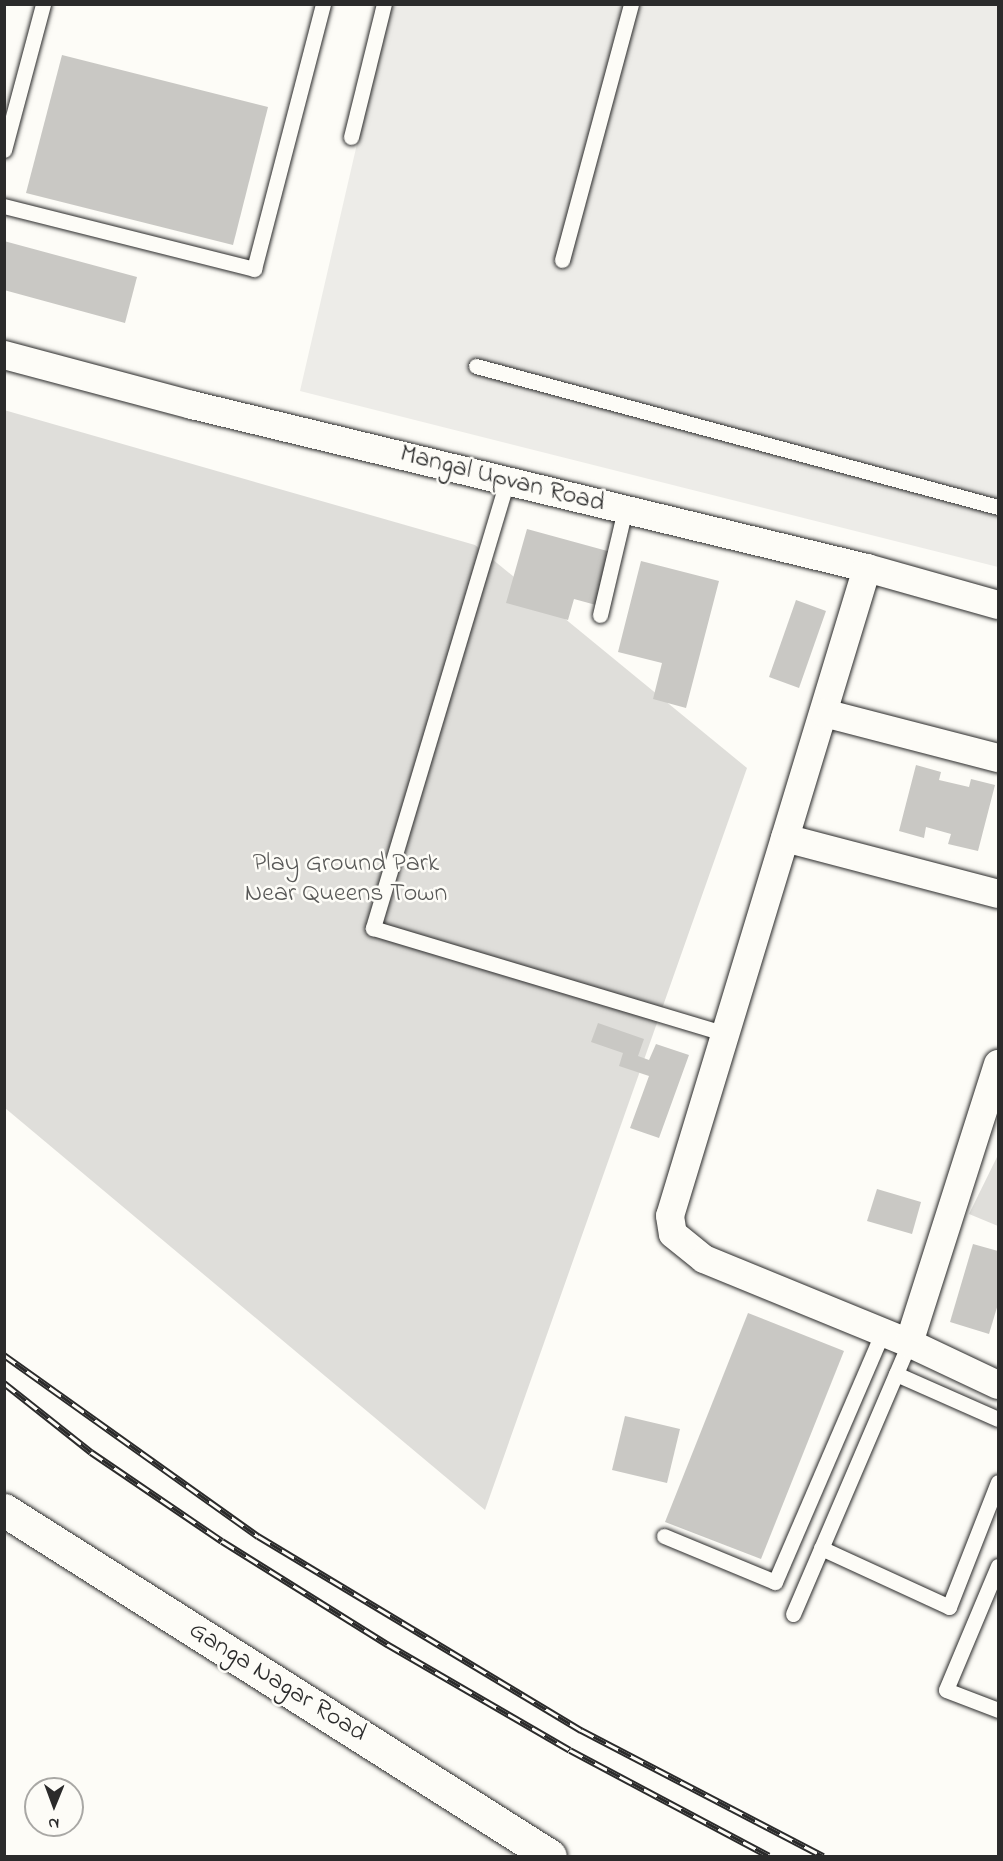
<!DOCTYPE html>
<style>
body{margin:0}
#map{position:relative;width:1003px;height:1861px;overflow:hidden;background:#fdfcf7;font-family:"Indie Flower",sans-serif}
div>[style]{position:absolute}
[style*='--x']{left:calc(var(--x)*1px);top:calc(var(--y)*1px);width:calc(var(--w)*1px);rotate:calc(var(--a)*1deg)}
.built>*{inset:0;background:#edece8}
.green>*{inset:0;background:#dfdeda}
.building>*{inset:0;background:#c9c8c4}
.roads{filter:drop-shadow(0 0 2px #2b2b2b) drop-shadow(0 0 2px #2b2b2b)}
.service>*{height:15px;margin:-7.5px;padding:0 7.5px;transform-origin:7.5px;border-radius:7.5px;background:#fdfcf7}
.minor>*{height:28px;margin:-14px;padding:0 14px;transform-origin:14px;border-radius:14px;background:#fdfcf7}
.secondary>*{height:33px;margin:-16.5px;padding:0 16.5px;transform-origin:16.5px;border-radius:16.5px;background:#fdfcf7}
.rail>*{height:7px;margin-top:-3.5px;transform-origin:0;background:repeating-linear-gradient(90deg,#fdfcf7 0 14px,#2b2b2b 0 28px);box-sizing:border-box;border-block:2px solid #2b2b2b}
span{translate:-50% -50%;white-space:nowrap;text-align:center;line-height:1.15;-webkit-text-stroke:5px #fdfcf7;paint-order:stroke}
.street-label{font-size:26px;color:#2b2b2b}
.park-label{font-size:26px;color:#585857}
.frame{position:absolute;inset:0;border:6px solid #2b2b2b;pointer-events:none}
.north{position:absolute;left:24px;top:1777px;width:60px;height:60px;box-sizing:border-box;background:#fdfcf7;border:2px solid #a9a8a5;border-radius:50%;rotate:181deg;font-size:16px;font-weight:700;line-height:24px;text-align:center;color:#2b2b2b}
.north::after{content:'';display:block;margin:auto;width:21px;height:27px;background:#2b2b2b;clip-path:polygon(50% 0,100% 100%,50% 72%,0 100%)}
</style>
<div id="map">
<div class="built">
<i style="clip-path:polygon(389px 5px,998px 5px,998px 567px,300px 391px)"></i>
</div>
<div class="green">
<i style="clip-path:polygon(4px 410px,475px 545px,747px 768px,485px 1510px,5px 1108px)"></i>
<i style="clip-path:polygon(998px 1155px,998px 1226px,969px 1214px)"></i>
</div>
<div class="building">
<i style="clip-path:polygon(62px 55px,268px 107px,233px 245px,26px 193px)"></i>
<i style="clip-path:polygon(4px 241px,137px 277px,125px 323px,4px 290px)"></i>
<i style="clip-path:polygon(527px 529px,611px 552px,596px 605px,574px 599px,568px 620px,506px 603px)"></i>
<i style="clip-path:polygon(641px 561px,719px 581px,686px 708px,653px 699px,662px 663px,618px 652px)"></i>
<i style="clip-path:polygon(796px 600px,826px 611px,799px 688px,769px 677px)"></i>
<i style="clip-path:polygon(916px 765px,941px 772px,939px 780px,969px 787px,971px 779px,995px 785px,978px 851px,948px 844px,951px 834px,926px 827px,924px 838px,899px 831px)"></i>
<i style="clip-path:polygon(598px 1023px,644px 1039px,638px 1056px,649px 1060px,656px 1044px,689px 1055px,659px 1138px,630px 1128px,649px 1076px,619px 1066px,623px 1053px,591px 1042px)"></i>
<i style="clip-path:polygon(877px 1189px,921px 1202px,912px 1234px,867px 1221px)"></i>
<i style="clip-path:polygon(973px 1244px,998px 1251px,998px 1304px,989px 1334px,950px 1322px)"></i>
<i style="clip-path:polygon(748px 1313px,844px 1351px,761px 1559px,665px 1522px)"></i>
<i style="clip-path:polygon(625px 1416px,680px 1429px,667px 1483px,612px 1470px)"></i>
</div>
<div class="roads">
<div class="service">
<i style="--x:351;--y:137;--w:137;--a:-76.1"></i>
<i style="--x:4;--y:150;--w:151;--a:-75"></i>
<i style="--x:4;--y:206;--w:258;--a:14.1"></i>
<i style="--x:254;--y:269;--w:274;--a:-75.4"></i>
<i style="--x:562;--y:260;--w:265;--a:-74.9"></i>
<i style="--x:476;--y:366;--w:541;--a:15.12"></i>
<i style="--x:507;--y:481;--w:467;--a:106.7"></i>
<i style="--x:373;--y:928;--w:366;--a:16.7"></i>
<i style="--x:600;--y:615;--w:109;--a:-76.7"></i>
<i style="--x:896;--y:1374;--w:111;--a:23.8"></i>
<i style="--x:664;--y:1536;--w:120;--a:22.5"></i>
<i style="--x:775;--y:1582;--w:273;--a:-66.7"></i>
<i style="--x:821;--y:1548;--w:141;--a:24.7"></i>
<i style="--x:949;--y:1607;--w:134;--a:-68.6"></i>
<i style="--x:998;--y:1566;--w:134;--a:112.8"></i>
<i style="--x:946;--y:1690;--w:56;--a:21"></i>
<i style="--x:793;--y:1614;--w:295;--a:-66.8"></i>
</div>
<div class="minor">
<i style="--x:4;--y:355;--w:195;--a:14.9"></i>
<i style="--x:192;--y:405;--w:694;--a:13.58"></i>
<i style="--x:867;--y:568;--w:136;--a:15.8"></i>
<i style="--x:867;--y:568;--w:677;--a:106.91"></i>
<i style="--x:670;--y:1216;--w:18;--a:81"></i>
<i style="--x:673;--y:1234;--w:40;--a:39"></i>
<i style="--x:704;--y:1259;--w:222;--a:22.3"></i>
<i style="--x:909;--y:1343;--w:98;--a:25.3"></i>
<i style="--x:824;--y:713;--w:180;--a:14.5"></i>
<i style="--x:785;--y:838;--w:220;--a:14.7"></i>
<i style="--x:909;--y:1343;--w:293;--a:-72.3"></i>
</div>
<div class="secondary">
<i style="--x:4;--y:1510;--w:646;--a:32.36"></i>
</div>
</div>
<div class="rail">
<i style="--x:4;--y:1355;--w:312;--a:35.5"></i>
<i style="--x:258;--y:1536;--w:377;--a:31"></i>
<i style="--x:581;--y:1730;--w:273;--a:27.5"></i>
<i style="--x:4;--y:1383;--w:111;--a:38.4"></i>
<i style="--x:91;--y:1452;--w:158;--a:34.2"></i>
<i style="--x:222;--y:1541;--w:195;--a:32"></i>
<i style="--x:387;--y:1644;--w:211;--a:30.1"></i>
<i style="--x:570;--y:1750;--w:225;--a:28"></i>
</div>
<div class="street-label">
<span style="left:502px;top:480px;rotate:14deg">Mangal Upvan Road</span>
<span style="left:277px;top:1683px;rotate:32deg">Ganga Nagar Road</span>
</div>
<div class="park-label">
<span style="left:346px;top:880px">Play Ground Park<br>Near Queens Town</span>
</div>
<div class="frame"></div>
<div class="north">N</div>
</div>
